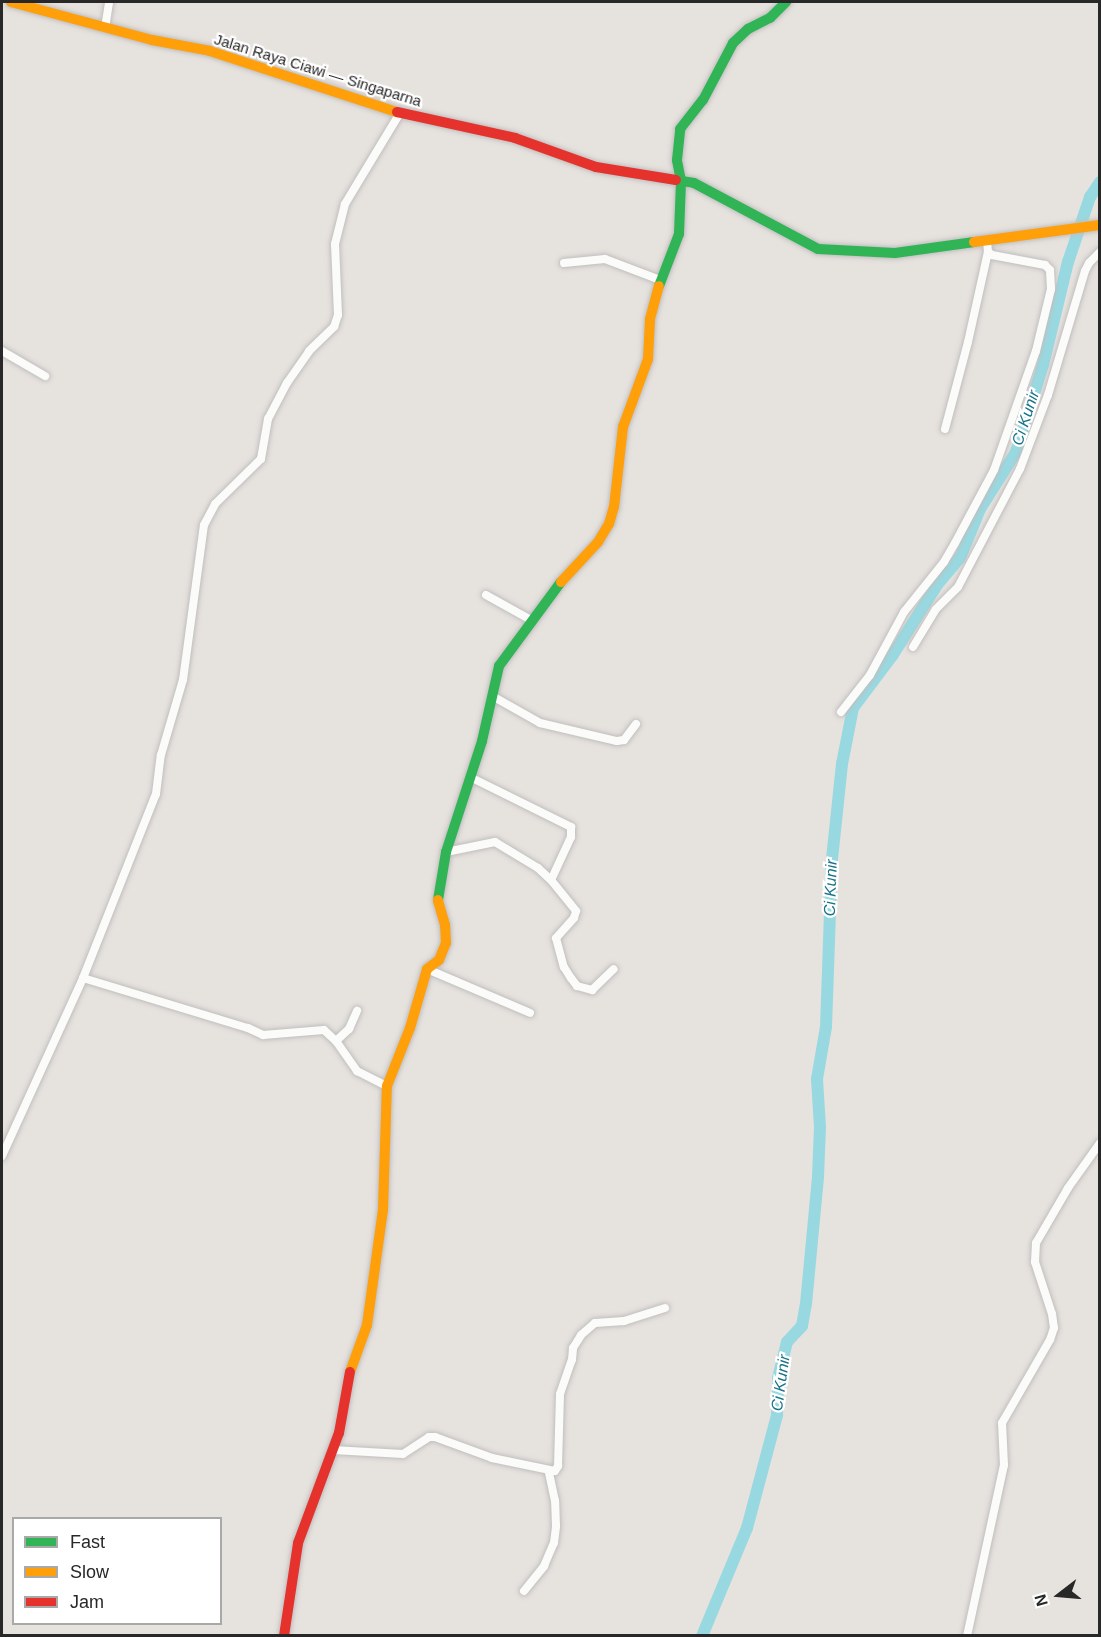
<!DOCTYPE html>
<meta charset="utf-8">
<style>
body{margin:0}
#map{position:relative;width:1101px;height:1637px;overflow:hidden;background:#e6e2de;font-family:Helvetica,sans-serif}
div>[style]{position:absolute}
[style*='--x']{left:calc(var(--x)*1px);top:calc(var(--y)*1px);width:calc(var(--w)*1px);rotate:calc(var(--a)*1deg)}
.river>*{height:12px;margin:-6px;padding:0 6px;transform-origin:6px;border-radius:6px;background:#98d9e1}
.roads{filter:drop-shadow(0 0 2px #c0bfbf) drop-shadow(0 0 2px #c0bfbf)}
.street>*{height:8px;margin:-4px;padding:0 4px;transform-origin:4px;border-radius:4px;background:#fbfbfa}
.fast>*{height:10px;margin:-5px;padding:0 5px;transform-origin:5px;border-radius:5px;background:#30b455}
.slow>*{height:10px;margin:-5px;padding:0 5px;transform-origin:5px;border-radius:5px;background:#ff9f0a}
.jam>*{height:10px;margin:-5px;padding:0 5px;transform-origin:5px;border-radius:5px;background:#e5322d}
span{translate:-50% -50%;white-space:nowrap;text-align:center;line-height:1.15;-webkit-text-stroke:4.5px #fff;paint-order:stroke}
.street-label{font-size:15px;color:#282828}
.water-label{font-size:16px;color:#1a738a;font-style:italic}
.frame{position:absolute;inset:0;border:3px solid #282828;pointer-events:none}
.legend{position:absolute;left:12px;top:1517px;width:210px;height:108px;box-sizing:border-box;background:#fff;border:2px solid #a9a9a9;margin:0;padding:8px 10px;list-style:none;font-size:18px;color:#282828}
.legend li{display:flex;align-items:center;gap:12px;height:30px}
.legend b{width:30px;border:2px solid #a9a9a9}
.north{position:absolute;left:1029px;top:1565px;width:60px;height:60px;-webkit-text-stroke:4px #fff;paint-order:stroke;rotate:254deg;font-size:16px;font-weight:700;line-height:24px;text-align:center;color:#282828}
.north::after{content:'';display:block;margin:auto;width:21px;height:27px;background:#282828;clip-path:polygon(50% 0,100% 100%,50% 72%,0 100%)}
</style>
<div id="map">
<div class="river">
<i style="--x:702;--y:1636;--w:117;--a:-67.4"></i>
<i style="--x:747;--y:1528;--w:117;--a:-75.1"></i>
<i style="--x:777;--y:1415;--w:37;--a:-88"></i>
<i style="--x:778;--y:1378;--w:37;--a:-76"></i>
<i style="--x:787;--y:1342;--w:22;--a:-47"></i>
<i style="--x:802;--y:1326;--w:22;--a:-80"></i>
<i style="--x:806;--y:1304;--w:128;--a:-84.6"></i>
<i style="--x:818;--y:1177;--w:50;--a:-87.7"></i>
<i style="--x:820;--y:1127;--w:48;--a:-93.6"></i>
<i style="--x:817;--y:1079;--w:53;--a:-80.2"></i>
<i style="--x:826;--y:1027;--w:168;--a:-88"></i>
<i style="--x:832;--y:859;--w:96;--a:-84"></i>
<i style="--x:842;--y:764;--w:57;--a:-78.9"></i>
<i style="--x:853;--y:708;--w:65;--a:-53.1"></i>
<i style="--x:892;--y:656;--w:84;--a:-57.6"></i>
<i style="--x:937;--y:585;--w:35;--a:-50"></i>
<i style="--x:960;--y:558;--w:53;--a:-67.8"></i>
<i style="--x:980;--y:509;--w:67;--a:-57.7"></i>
<i style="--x:1016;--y:452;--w:91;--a:-72.8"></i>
<i style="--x:1043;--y:365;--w:106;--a:-76.4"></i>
<i style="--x:1068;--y:262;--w:69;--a:-71.3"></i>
<i style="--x:1090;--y:197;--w:18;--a:-56"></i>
</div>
<div class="roads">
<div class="street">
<i style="--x:105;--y:28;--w:26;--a:-81"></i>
<i style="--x:564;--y:263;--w:41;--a:-5.6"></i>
<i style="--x:605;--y:259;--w:59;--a:20.9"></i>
<i style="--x:2;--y:351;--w:50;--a:30.2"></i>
<i style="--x:945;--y:429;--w:90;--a:-75.2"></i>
<i style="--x:968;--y:342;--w:92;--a:-77.5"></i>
<i style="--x:486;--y:595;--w:51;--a:29.1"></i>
<i style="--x:913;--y:647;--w:44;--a:-58.8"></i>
<i style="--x:936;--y:609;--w:31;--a:-45"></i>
<i style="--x:958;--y:587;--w:133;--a:-62.3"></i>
<i style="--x:1020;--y:469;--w:79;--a:-69.3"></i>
<i style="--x:1048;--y:395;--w:129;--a:-73.4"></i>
<i style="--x:1085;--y:271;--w:9;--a:-63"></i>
<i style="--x:1089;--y:263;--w:16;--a:-45"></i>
<i style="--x:494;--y:697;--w:53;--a:29.5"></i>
<i style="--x:540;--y:723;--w:79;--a:13.2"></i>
<i style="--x:617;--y:741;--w:7;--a:-8"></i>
<i style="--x:624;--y:740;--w:20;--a:-53"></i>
<i style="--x:841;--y:712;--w:47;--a:-51.9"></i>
<i style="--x:870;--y:675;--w:72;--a:-61.6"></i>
<i style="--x:904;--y:612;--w:64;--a:-51.3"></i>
<i style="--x:944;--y:562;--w:22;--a:-60"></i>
<i style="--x:955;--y:543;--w:83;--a:-61.9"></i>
<i style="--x:994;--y:470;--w:126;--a:-70.6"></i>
<i style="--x:1036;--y:351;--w:64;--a:-76.4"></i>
<i style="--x:1051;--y:289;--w:19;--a:-93"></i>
<i style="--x:1050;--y:270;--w:7;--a:-135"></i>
<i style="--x:1045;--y:265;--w:54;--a:-169.3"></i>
<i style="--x:992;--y:255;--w:5;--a:-143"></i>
<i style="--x:988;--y:252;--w:11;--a:-95"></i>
<i style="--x:470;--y:777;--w:113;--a:26.3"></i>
<i style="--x:571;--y:827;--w:10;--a:90"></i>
<i style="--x:571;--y:837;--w:47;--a:114.9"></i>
<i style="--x:446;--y:852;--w:50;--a:-11.5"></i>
<i style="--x:495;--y:842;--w:50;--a:31.2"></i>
<i style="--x:538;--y:868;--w:18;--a:43"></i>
<i style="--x:551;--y:880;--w:40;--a:51"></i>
<i style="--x:576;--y:911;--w:7;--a:106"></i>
<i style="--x:574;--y:918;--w:27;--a:132"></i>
<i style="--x:556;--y:938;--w:30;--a:75"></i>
<i style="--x:564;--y:967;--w:13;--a:58"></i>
<i style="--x:571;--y:978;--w:10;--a:53"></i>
<i style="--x:577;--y:986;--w:16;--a:15"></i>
<i style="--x:592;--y:990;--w:30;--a:-44"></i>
<i style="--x:427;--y:969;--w:112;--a:23.1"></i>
<i style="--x:83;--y:978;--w:172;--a:16.9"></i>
<i style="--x:248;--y:1028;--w:17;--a:25"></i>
<i style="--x:263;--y:1035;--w:61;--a:-4.7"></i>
<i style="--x:324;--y:1030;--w:16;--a:43"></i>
<i style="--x:336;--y:1041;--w:37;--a:55"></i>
<i style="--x:357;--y:1071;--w:34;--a:27"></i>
<i style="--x:336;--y:1041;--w:18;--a:-43"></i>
<i style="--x:349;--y:1029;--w:20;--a:-66"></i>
<i style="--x:2;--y:1156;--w:196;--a:-65.5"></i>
<i style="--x:83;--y:978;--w:198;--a:-68.4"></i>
<i style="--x:156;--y:794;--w:39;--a:-83"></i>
<i style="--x:161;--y:755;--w:78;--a:-73.7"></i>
<i style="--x:183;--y:680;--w:156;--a:-82.3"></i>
<i style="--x:204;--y:525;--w:24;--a:-62"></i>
<i style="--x:215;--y:504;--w:64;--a:-44.4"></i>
<i style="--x:261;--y:459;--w:41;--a:-80.1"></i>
<i style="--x:268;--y:419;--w:41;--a:-62.2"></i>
<i style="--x:287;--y:383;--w:39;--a:-55"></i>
<i style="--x:309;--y:351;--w:35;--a:-44"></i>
<i style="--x:334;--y:327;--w:13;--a:-72"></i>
<i style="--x:338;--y:315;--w:71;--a:-92.4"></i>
<i style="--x:335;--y:244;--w:41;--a:-76"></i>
<i style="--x:345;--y:204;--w:106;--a:-58.9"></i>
<i style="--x:333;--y:1450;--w:70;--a:3.3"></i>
<i style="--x:403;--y:1454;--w:31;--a:-33"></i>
<i style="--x:429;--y:1437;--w:6;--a:0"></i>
<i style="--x:435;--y:1437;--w:61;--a:20.2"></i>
<i style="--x:492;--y:1458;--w:64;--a:11.7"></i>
<i style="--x:555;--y:1471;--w:6;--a:-59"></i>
<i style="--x:558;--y:1466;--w:72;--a:-88.4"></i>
<i style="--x:560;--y:1394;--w:36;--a:-71"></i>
<i style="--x:572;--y:1360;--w:12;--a:-85"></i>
<i style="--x:573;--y:1348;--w:15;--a:-58"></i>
<i style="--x:581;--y:1335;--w:18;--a:-41"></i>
<i style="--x:595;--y:1323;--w:29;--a:-4"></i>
<i style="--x:624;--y:1321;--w:43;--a:-17.6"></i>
<i style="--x:524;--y:1591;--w:32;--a:-51"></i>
<i style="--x:544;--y:1566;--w:25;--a:-67"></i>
<i style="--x:554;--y:1543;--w:17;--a:-83"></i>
<i style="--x:556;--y:1526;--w:25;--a:-92"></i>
<i style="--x:555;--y:1501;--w:30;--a:-102"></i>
<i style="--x:967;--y:1636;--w:175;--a:-77.8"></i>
<i style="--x:1004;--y:1465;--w:42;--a:-92.7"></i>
<i style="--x:1002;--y:1423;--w:96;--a:-60"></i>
<i style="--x:1050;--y:1340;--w:13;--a:-72"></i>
<i style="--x:1054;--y:1328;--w:14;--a:-98"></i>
<i style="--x:1052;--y:1314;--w:55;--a:-108.1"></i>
<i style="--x:1035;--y:1262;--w:19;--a:-87"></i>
<i style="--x:1036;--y:1243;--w:64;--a:-59.8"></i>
<i style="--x:1068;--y:1188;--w:55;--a:-54.6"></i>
</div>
<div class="fast">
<i style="--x:676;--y:180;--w:18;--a:9"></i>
<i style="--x:694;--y:183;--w:140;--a:28"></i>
<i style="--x:818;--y:249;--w:77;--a:3"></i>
<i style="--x:895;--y:253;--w:80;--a:-7.9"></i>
<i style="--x:659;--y:286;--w:56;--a:-69"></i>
<i style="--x:679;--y:234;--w:53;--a:-87.8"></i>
<i style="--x:681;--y:181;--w:21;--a:-101"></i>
<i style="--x:677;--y:160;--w:31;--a:-84"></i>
<i style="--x:680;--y:129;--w:37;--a:-52"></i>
<i style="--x:703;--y:100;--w:64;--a:-62.2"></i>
<i style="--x:733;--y:43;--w:21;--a:-43"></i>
<i style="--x:748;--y:29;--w:25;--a:-27"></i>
<i style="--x:770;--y:18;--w:23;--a:-45"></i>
<i style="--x:438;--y:900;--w:49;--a:-80.5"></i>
<i style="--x:446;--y:852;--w:117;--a:-72"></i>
<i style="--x:482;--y:741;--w:77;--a:-77.2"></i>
<i style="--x:499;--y:666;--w:104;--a:-53.6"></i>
</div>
<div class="slow">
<i style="--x:11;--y:2;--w:146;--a:15.1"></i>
<i style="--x:152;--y:40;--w:59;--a:10.7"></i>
<i style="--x:210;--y:51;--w:197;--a:18.1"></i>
<i style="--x:974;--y:242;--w:127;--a:-7.7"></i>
<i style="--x:561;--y:582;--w:54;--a:-47.2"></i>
<i style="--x:598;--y:542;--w:21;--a:-59"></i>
<i style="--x:609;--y:524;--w:18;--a:-74"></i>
<i style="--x:614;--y:507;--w:81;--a:-83.6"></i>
<i style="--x:623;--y:427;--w:72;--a:-69.8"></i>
<i style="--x:648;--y:359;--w:40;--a:-87.1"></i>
<i style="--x:650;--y:319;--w:34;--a:-75"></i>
<i style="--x:350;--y:1372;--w:50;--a:-70.1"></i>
<i style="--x:367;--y:1325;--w:116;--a:-82.1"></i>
<i style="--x:383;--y:1210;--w:124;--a:-88.2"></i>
<i style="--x:387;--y:1086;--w:62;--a:-68.4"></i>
<i style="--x:410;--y:1028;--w:61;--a:-73.9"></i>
<i style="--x:427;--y:969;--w:15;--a:-37"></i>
<i style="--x:439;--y:960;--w:18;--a:-68"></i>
<i style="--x:446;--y:943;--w:18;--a:-93"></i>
<i style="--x:445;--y:925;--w:26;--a:-106"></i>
</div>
<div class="jam">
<i style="--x:397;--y:112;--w:121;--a:12.4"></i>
<i style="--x:515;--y:138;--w:86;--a:19.7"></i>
<i style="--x:596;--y:167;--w:81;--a:9.2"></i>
<i style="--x:284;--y:1636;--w:94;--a:-81.4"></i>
<i style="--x:298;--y:1543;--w:117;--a:-69.6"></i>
<i style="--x:339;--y:1433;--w:62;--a:-79.8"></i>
</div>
</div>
<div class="street-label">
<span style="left:318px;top:70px;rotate:17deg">Jalan Raya Ciawi — Singaparna</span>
</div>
<div class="water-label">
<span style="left:1026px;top:418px;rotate:-72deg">Ci Kunir</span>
<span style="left:831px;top:888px;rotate:-88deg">Ci Kunir</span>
<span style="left:781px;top:1383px;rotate:-82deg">Ci Kunir</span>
</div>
<div class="frame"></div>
<ul class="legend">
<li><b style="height:8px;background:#30b455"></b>Fast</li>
<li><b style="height:8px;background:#ff9f0a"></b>Slow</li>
<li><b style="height:8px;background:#e5322d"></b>Jam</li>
</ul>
<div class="north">N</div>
</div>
